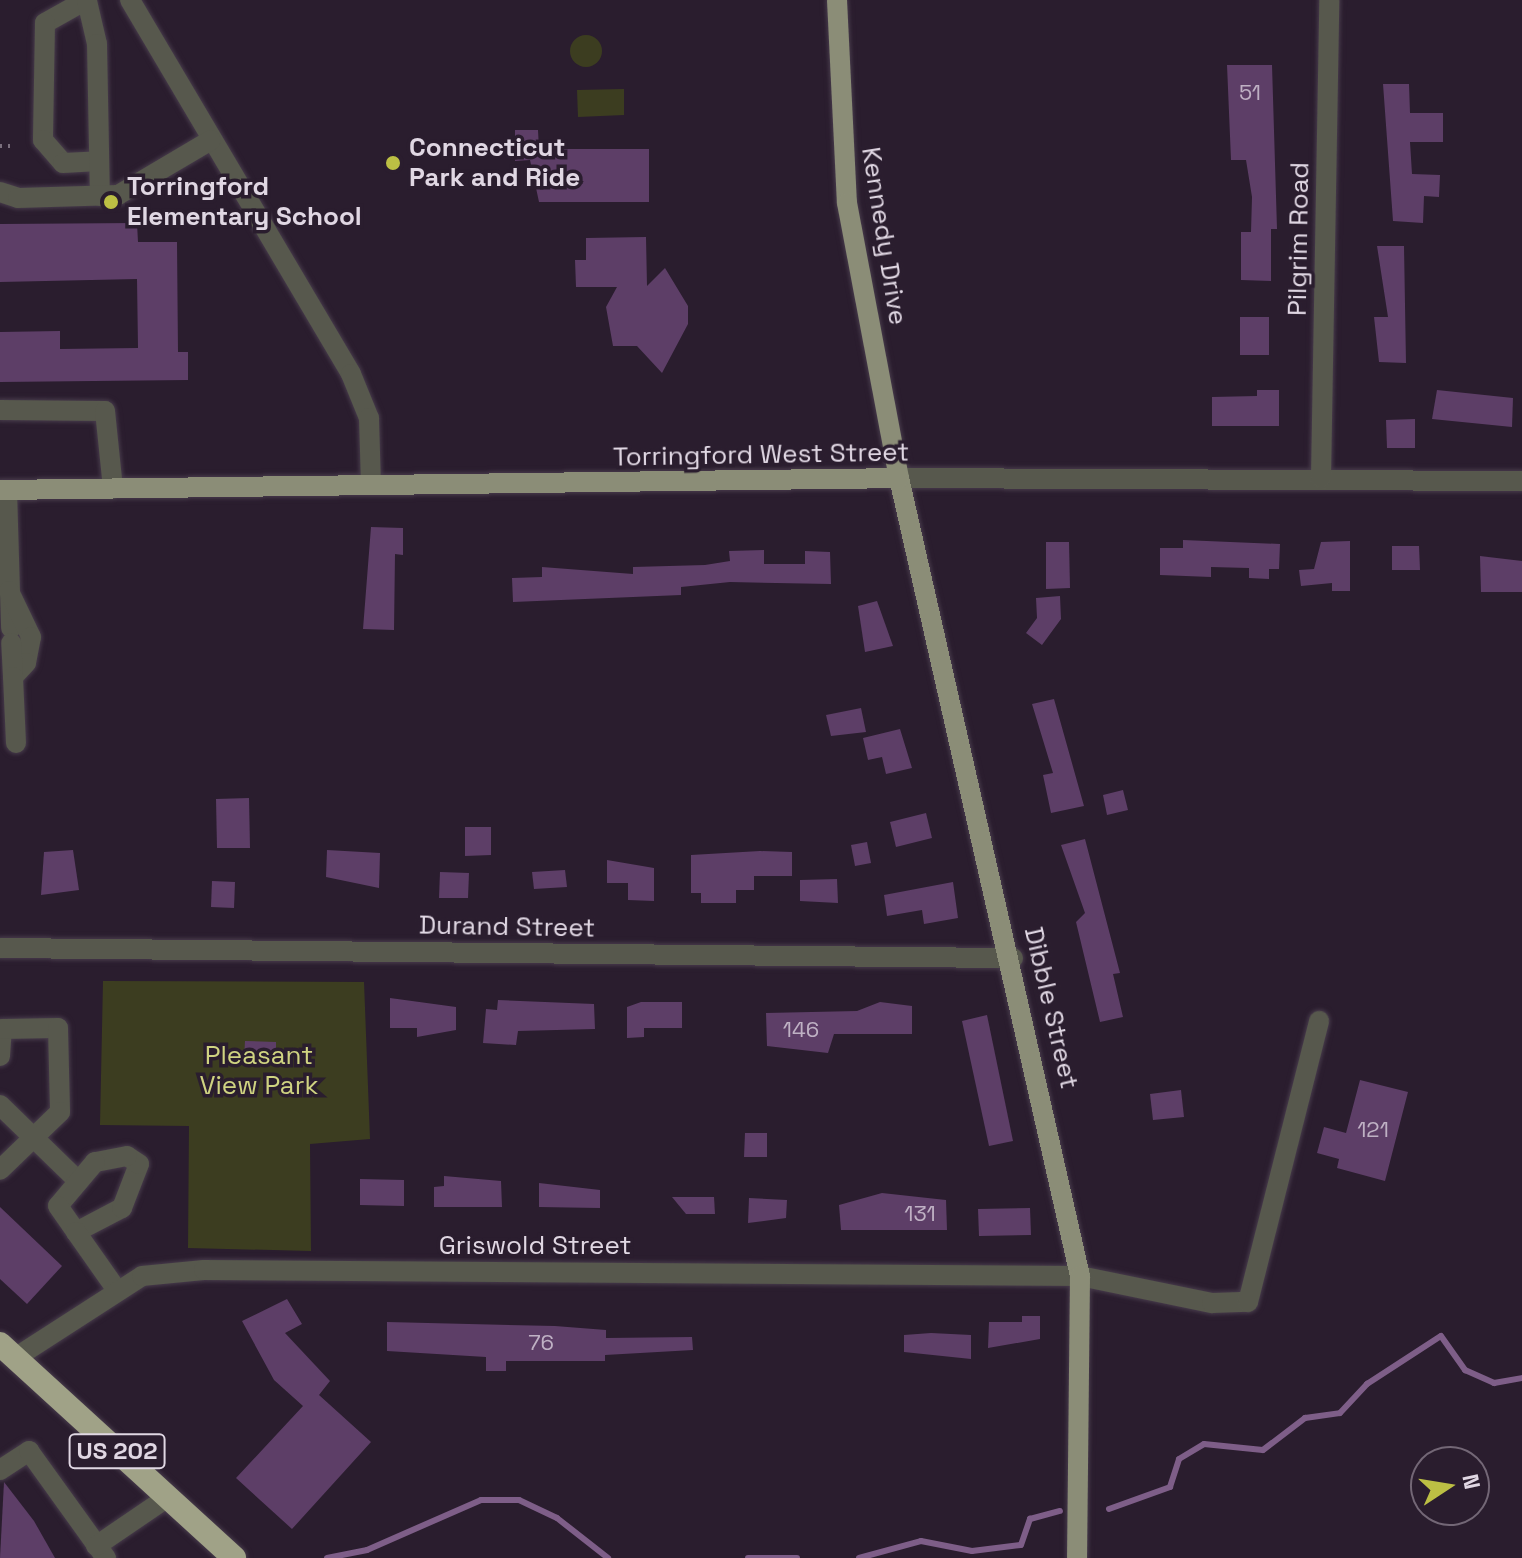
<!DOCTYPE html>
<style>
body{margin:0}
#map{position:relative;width:1522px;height:1558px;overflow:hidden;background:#2a1d2e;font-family:"Space Grotesk",sans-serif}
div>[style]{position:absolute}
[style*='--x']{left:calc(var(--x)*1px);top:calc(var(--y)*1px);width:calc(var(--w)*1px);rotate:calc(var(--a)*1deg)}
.green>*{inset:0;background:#3c3d20}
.round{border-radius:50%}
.stream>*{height:6px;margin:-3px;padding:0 3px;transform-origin:3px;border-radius:3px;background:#7e5e88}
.building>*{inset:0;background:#5d3e67}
.path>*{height:4px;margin-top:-2px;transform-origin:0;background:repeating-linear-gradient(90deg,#7a6f7d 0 2px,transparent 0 8px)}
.roads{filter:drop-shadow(0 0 2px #473b4b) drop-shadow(0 0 2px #473b4b)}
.minor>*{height:20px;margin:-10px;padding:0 10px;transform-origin:10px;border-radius:10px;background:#57584d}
.major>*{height:20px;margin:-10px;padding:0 10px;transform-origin:10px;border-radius:10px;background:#8b8d77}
.highway>*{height:24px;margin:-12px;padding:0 12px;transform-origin:12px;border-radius:12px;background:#a0a287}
.dots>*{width:22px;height:22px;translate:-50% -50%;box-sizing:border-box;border:4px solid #2a1d2e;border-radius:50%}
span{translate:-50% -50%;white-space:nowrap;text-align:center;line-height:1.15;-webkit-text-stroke:7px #2a1d2e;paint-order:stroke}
.number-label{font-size:22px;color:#bfb1c4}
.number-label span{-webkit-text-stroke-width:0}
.shield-label span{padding:2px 6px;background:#2a1d2e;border:2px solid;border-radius:6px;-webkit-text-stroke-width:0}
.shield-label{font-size:24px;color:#e0d7e3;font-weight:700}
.poi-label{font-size:26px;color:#e0d7e3;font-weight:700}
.left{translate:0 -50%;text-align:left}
.street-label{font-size:26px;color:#e0d7e3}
.park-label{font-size:26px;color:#cfd381}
.north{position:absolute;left:1410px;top:1446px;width:80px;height:80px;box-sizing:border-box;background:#2a1d2e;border:2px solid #736776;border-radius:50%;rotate:78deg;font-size:22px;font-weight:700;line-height:32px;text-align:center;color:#e0d7e3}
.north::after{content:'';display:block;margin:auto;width:28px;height:36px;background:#bcbf44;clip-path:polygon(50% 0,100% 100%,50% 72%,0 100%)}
</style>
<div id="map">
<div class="green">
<i class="round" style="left:570px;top:35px;width:32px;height:32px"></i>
<i style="clip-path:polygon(624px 89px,624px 115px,578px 117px,577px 90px)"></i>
<i style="clip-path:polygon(103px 981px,364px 982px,370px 1139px,310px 1144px,311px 1251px,188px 1248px,189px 1126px,100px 1125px)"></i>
</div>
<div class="stream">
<i style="--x:1109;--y:1509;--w:65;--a:-19.8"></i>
<i style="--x:1170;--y:1487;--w:29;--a:-72"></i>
<i style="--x:1179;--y:1459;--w:29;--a:-31"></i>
<i style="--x:1204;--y:1444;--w:59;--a:5.8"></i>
<i style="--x:1263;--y:1450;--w:53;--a:-37.3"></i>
<i style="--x:1305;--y:1418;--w:35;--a:-8"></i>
<i style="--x:1340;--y:1413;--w:40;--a:-47"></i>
<i style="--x:1367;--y:1384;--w:88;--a:-33"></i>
<i style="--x:1441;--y:1336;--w:42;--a:54.8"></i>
<i style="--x:1465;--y:1370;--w:32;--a:24"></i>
<i style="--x:1494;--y:1383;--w:28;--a:-10"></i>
<i style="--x:327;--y:1558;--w:41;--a:-11.3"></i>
<i style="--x:367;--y:1550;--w:124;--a:-23.7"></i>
<i style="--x:481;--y:1500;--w:38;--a:0"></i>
<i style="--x:519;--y:1500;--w:42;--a:25.3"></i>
<i style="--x:557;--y:1518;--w:65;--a:38.1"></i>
<i style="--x:748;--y:1558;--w:49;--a:0"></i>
<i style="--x:859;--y:1558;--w:64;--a:-15.3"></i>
<i style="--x:921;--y:1541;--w:52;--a:11.1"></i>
<i style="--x:972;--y:1551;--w:49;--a:-7"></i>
<i style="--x:1021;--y:1545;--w:28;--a:-71"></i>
<i style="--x:1030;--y:1519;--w:31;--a:-15"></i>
</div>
<div class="building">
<i style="clip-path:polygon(1227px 65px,1272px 65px,1277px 229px,1271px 229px,1271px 281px,1241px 280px,1241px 232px,1251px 232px,1252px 197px,1246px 160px,1231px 160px)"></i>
<i style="clip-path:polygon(1383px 84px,1409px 84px,1410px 113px,1443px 113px,1443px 142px,1410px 142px,1412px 174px,1440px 175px,1439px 197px,1424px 196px,1423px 223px,1393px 221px)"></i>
<i style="clip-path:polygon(515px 130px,538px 130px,539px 149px,649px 149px,649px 202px,539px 202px,530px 160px,515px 161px)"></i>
<i style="clip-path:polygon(137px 223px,138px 242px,177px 242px,178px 352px,188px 352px,188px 380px,0 382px,0 332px,60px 331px,60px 349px,138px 348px,137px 279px,0 282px,0 224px)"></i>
<i style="clip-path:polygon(646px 237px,647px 286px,665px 268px,688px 306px,688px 324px,662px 373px,637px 346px,613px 346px,606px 307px,617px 287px,576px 287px,575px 260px,586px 260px,586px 238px)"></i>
<i style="clip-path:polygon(1377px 246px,1404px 246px,1406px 363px,1379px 362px,1374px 317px,1388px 317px)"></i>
<i style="clip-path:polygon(1240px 317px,1269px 317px,1269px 355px,1240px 355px)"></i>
<i style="clip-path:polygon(1257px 390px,1279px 390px,1279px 426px,1212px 426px,1212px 397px,1257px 396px)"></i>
<i style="clip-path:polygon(1437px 390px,1513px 398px,1512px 427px,1432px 419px)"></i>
<i style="clip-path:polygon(1415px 419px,1415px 448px,1387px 448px,1386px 420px)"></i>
<i style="clip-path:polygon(371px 527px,403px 528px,403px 555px,395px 554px,394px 630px,363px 629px)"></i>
<i style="clip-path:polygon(1183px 540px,1280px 544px,1279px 569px,1269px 569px,1269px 579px,1249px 578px,1249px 568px,1211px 567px,1211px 577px,1160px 575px,1160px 548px,1183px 548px)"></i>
<i style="clip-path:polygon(1350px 541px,1350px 591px,1332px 591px,1332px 583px,1301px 586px,1299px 570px,1314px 569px,1321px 542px)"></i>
<i style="clip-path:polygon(1046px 542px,1069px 542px,1070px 588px,1046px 589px)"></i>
<i style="clip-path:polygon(1392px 546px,1419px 546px,1420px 570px,1392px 570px)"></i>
<i style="clip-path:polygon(764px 550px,764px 564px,805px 564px,805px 551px,830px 552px,831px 584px,730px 582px,681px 587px,681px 595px,513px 602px,512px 578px,542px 577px,542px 567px,633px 574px,633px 567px,705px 565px,730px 561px,729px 551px)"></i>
<i style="clip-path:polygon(1480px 556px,1522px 561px,1522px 592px,1481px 592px)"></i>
<i style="clip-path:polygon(1060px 596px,1061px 619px,1042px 645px,1026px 633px,1037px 618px,1036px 598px)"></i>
<i style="clip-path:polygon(877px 601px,893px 646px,865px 652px,858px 606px)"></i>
<i style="clip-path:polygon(1054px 699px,1084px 806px,1051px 813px,1043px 775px,1053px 773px,1032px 704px)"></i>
<i style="clip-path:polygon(861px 708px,866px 732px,831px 736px,826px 715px)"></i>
<i style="clip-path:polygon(900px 729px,912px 768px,886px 774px,882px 757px,868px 760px,863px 738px)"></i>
<i style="clip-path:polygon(1123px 790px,1128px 810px,1107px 815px,1103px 795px)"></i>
<i style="clip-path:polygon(249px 798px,250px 848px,217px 848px,216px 799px)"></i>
<i style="clip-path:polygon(926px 813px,932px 838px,896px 847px,890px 822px)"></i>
<i style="clip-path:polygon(465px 827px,491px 827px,491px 855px,465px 856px)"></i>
<i style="clip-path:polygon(1085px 839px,1120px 973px,1113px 974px,1123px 1017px,1100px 1022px,1076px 922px,1085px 913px,1061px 845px)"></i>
<i style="clip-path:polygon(867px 842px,871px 863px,855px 866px,851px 845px)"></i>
<i style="clip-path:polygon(73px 850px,79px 890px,41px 895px,44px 852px)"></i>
<i style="clip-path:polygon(327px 850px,380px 853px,379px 888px,326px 877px)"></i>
<i style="clip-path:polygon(760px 851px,792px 852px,792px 876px,754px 876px,754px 890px,736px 890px,736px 903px,701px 903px,701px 893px,691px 893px,691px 855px)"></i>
<i style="clip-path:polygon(607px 860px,654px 868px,654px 901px,628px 900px,628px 883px,607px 883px)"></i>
<i style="clip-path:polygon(565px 870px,567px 887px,534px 889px,532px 872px)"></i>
<i style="clip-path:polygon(440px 872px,469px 873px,468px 898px,439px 898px)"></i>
<i style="clip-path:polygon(837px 879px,838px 903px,800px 901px,800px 880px)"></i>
<i style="clip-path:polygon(212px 881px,235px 882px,234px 908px,211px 907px)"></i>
<i style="clip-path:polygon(953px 882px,958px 918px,924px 924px,922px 910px,887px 916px,884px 895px)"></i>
<i style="clip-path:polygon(390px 998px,456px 1007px,456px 1030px,417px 1037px,417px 1028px,390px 1028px)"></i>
<i style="clip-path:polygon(498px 1000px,594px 1004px,595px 1029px,518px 1031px,516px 1045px,483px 1043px,486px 1009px,497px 1010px)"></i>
<i style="clip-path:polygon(641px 1002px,682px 1002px,682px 1028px,644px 1028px,644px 1037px,627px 1038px,627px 1007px)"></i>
<i style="clip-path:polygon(880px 1002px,912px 1006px,912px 1034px,834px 1034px,828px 1053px,767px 1046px,766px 1013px,857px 1011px)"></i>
<i style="clip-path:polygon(987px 1015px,1013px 1141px,989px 1146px,962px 1021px)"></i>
<i style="clip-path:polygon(245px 1041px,276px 1042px,276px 1060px,244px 1059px)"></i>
<i style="clip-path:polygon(1360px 1080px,1408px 1092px,1385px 1181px,1337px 1168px,1339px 1159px,1317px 1153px,1324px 1127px,1346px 1133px)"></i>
<i style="clip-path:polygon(1181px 1090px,1184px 1117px,1153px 1120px,1150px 1094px)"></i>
<i style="clip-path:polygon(745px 1133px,767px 1133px,767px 1157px,744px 1157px)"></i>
<i style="clip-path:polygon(444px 1176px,501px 1181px,502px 1207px,434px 1207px,434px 1187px,444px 1186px)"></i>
<i style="clip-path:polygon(360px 1179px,404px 1180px,404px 1206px,360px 1205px)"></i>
<i style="clip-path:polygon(539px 1183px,600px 1190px,600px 1208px,539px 1207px)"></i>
<i style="clip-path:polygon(882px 1193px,946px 1200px,947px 1230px,841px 1230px,839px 1205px)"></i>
<i style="clip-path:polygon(672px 1197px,714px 1197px,715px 1214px,686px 1214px)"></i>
<i style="clip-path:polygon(749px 1198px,787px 1200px,786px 1218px,748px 1223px)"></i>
<i style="clip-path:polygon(0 1207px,62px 1266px,27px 1304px,0 1279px)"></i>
<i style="clip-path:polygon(1030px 1208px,1031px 1235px,979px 1236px,978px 1209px)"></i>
<i style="clip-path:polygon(287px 1299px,302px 1324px,285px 1333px,330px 1381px,319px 1395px,371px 1442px,292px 1529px,236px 1478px,303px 1406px,274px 1380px,242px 1321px)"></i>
<i style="clip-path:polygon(1022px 1316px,1040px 1316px,1040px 1339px,988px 1348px,989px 1322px,1022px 1322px)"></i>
<i style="clip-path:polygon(387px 1322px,555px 1326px,606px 1330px,606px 1338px,692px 1337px,693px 1350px,605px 1355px,605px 1361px,506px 1361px,506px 1371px,486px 1371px,486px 1357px,387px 1351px)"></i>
<i style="clip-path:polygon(931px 1333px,971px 1335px,971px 1359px,904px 1352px,904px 1335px)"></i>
<i style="clip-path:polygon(4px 1482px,34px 1521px,55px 1558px,0 1558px)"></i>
</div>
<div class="path">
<i style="--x:0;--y:146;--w:11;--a:0"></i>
</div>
<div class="roads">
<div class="minor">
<i style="--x:86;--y:0;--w:47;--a:150.7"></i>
<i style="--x:45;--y:23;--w:117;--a:91"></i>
<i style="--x:43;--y:140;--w:30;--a:49"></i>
<i style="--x:63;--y:163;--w:36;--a:-3"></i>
<i style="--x:130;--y:0;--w:434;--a:59.4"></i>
<i style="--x:351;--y:374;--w:48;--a:67.8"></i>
<i style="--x:369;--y:418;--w:66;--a:88.3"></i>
<i style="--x:87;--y:1;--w:44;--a:76.9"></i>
<i style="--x:97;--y:44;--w:152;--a:88.9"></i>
<i style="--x:0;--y:192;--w:19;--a:18"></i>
<i style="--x:18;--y:198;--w:100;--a:-1.7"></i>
<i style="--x:118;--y:195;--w:108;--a:-30.6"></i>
<i style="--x:0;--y:410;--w:105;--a:0.5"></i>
<i style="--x:105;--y:411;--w:78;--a:84.1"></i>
<i style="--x:899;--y:478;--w:623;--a:0.28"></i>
<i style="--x:1321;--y:478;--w:478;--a:-89"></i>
<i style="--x:7;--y:490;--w:138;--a:88.3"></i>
<i style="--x:9;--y:591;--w:51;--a:64.4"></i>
<i style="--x:31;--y:637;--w:26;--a:101"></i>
<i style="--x:26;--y:663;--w:19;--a:133"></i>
<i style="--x:13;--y:677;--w:34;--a:-93"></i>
<i style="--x:13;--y:677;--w:66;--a:87.4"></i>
<i style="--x:0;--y:948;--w:1013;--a:0.57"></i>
<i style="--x:0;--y:1056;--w:27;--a:-86"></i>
<i style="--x:2;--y:1029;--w:56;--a:-1"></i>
<i style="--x:58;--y:1028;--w:84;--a:88.6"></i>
<i style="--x:60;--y:1112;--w:83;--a:136"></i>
<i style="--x:0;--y:1105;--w:105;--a:44.2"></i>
<i style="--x:76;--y:1232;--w:52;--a:-27.6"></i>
<i style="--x:122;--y:1208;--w:47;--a:-68.9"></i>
<i style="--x:139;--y:1164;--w:14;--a:-146"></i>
<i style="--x:127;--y:1156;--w:33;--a:169"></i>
<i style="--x:95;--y:1162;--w:57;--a:130.1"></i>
<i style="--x:58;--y:1206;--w:32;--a:55"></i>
<i style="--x:76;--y:1232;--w:70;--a:54.9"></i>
<i style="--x:15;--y:1358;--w:151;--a:-32.8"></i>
<i style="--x:142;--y:1276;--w:62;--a:-5.5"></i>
<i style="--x:204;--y:1270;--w:876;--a:0.39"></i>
<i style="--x:1080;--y:1276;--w:135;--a:11.6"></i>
<i style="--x:1212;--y:1303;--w:36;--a:-2"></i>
<i style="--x:1248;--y:1302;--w:290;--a:-75.8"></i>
<i style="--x:0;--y:1470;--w:35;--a:-33"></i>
<i style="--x:29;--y:1451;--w:132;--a:54.3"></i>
<i style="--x:96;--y:1546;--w:87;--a:-34.2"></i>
</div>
<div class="major">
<i style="--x:837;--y:0;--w:203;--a:87.2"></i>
<i style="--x:847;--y:203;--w:280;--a:79.3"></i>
<i style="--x:899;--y:478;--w:818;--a:77.22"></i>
<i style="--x:1080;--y:1276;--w:282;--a:90.6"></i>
<i style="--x:0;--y:490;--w:899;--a:-0.76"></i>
</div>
<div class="highway">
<i style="--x:0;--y:1344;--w:317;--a:42.4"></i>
</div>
</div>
<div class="dots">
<i style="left:393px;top:163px;background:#bcbf44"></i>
<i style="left:111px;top:202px;background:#bcbf44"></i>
</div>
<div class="number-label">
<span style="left:1250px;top:93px">51</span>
<span style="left:801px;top:1030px">146</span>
<span style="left:1373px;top:1130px">121</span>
<span style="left:920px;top:1214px">131</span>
<span style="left:541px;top:1343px">76</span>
</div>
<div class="shield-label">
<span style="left:117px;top:1451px">US 202</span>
</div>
<div class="poi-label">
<span class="left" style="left:409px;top:163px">Connecticut<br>Park and Ride</span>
<span class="left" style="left:127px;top:202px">Torringford<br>Elementary School</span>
</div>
<div class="street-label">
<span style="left:884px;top:236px;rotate:81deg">Kennedy Drive</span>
<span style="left:1299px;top:239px;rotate:-89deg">Pilgrim Road</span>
<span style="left:761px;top:455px;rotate:-1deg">Torringford West Street</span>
<span style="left:507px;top:927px;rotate:1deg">Durand Street</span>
<span style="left:1051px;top:1008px;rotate:77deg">Dibble Street</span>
<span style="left:535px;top:1246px">Griswold Street</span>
</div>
<div class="park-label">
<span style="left:259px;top:1071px">Pleasant<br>View Park</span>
</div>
<div class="north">N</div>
</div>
